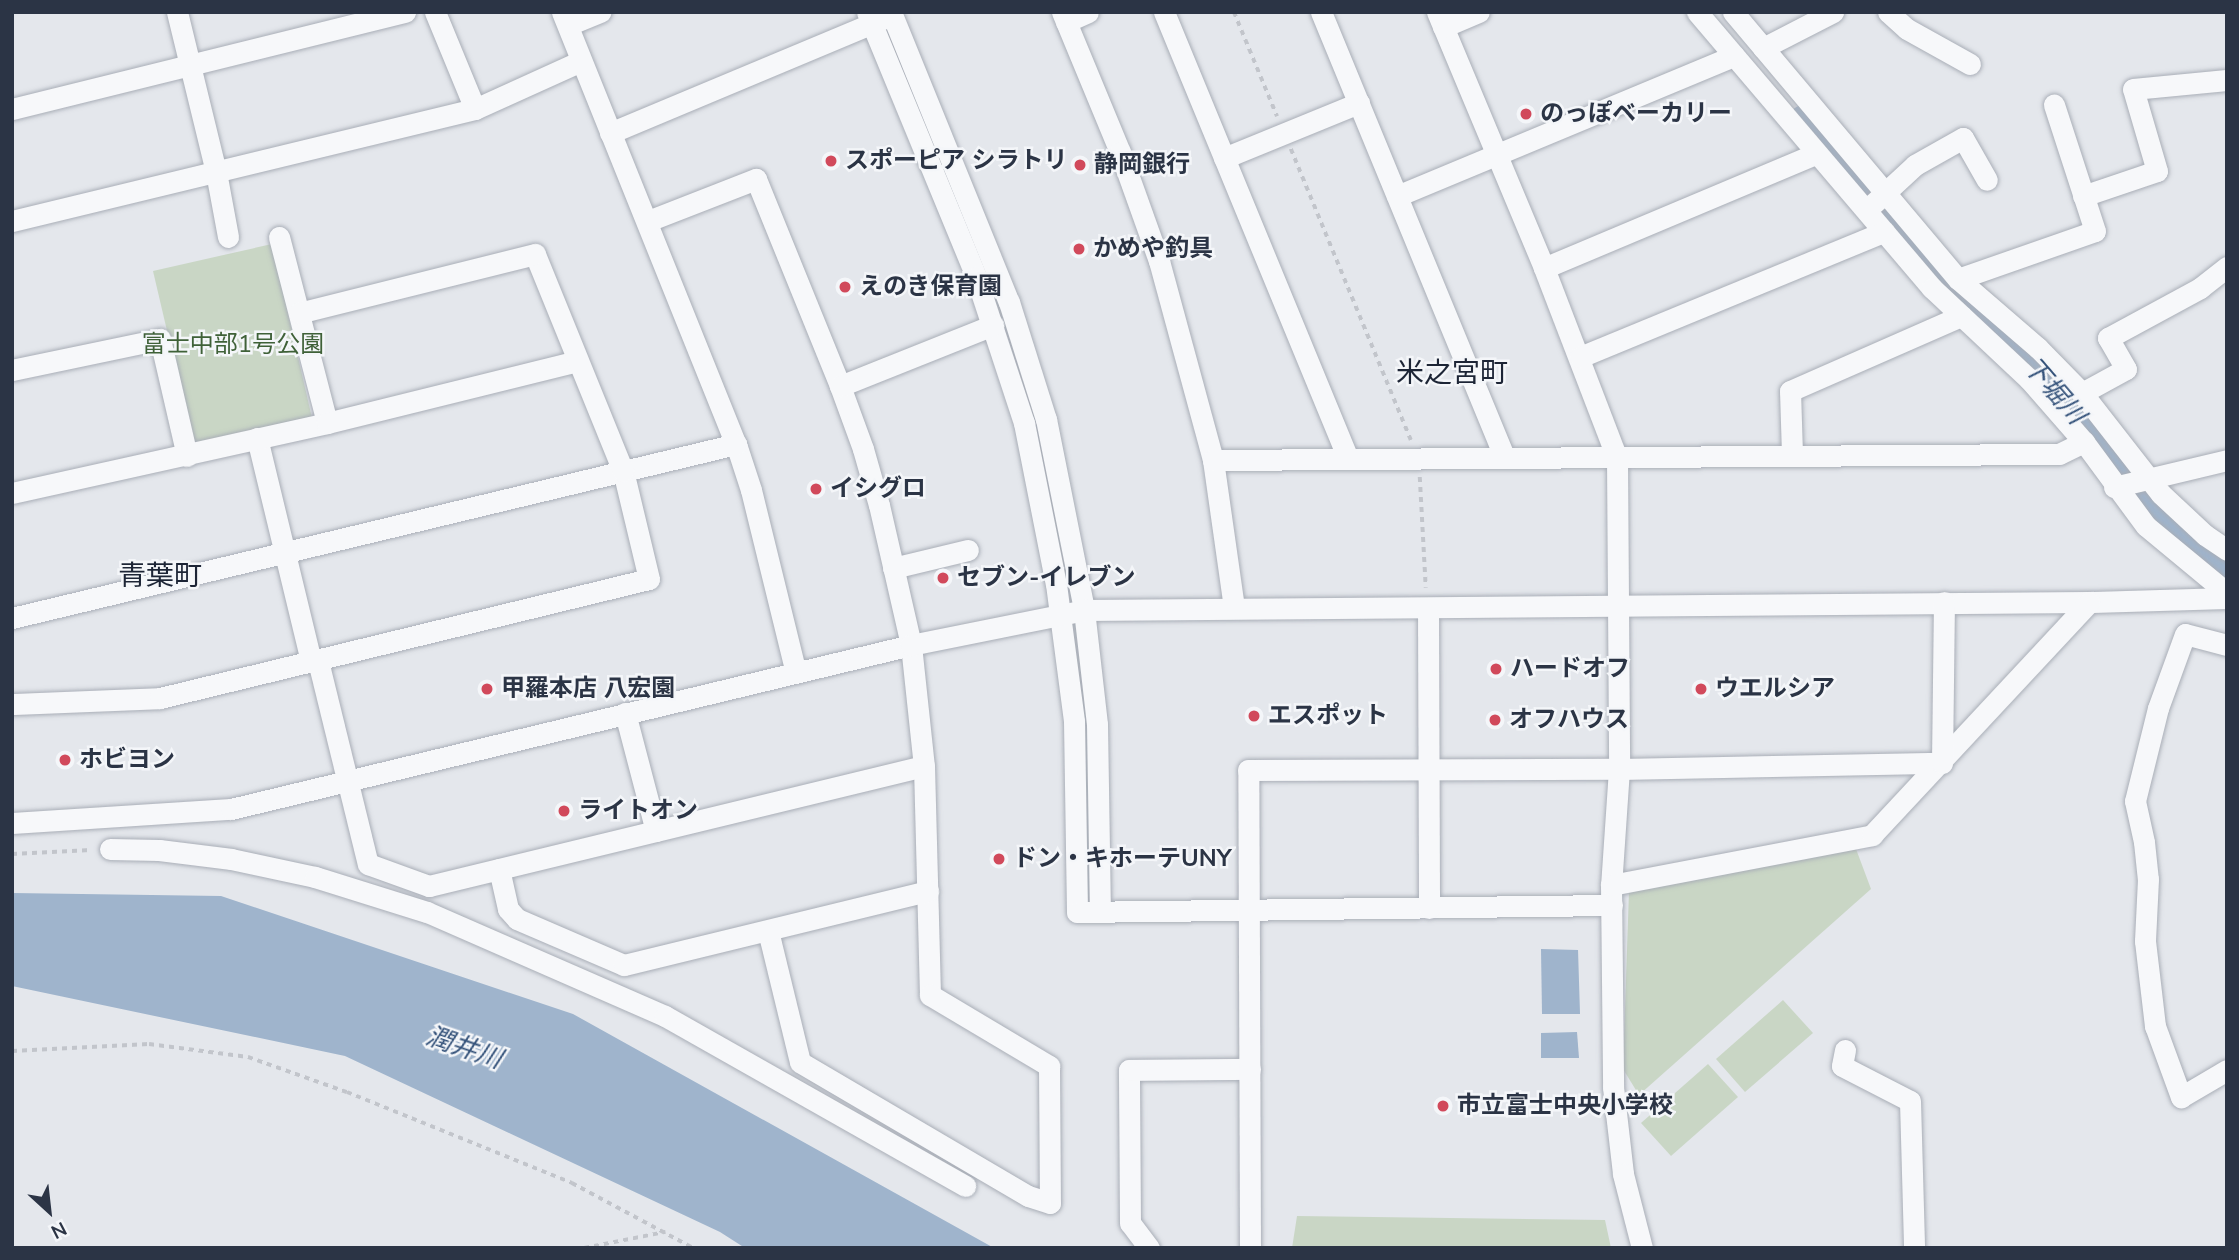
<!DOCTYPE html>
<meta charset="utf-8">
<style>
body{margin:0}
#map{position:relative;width:2239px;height:1260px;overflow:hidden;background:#e4e7ec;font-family:"Nunito Sans","Noto Sans JP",sans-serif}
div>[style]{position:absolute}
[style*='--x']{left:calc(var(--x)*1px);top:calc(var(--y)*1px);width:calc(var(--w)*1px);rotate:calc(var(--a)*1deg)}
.green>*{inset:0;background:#c9d6c5}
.water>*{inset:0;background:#9fb4cc}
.river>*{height:32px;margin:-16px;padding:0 16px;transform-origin:16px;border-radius:16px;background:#9fb4cc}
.path>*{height:3.5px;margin-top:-1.75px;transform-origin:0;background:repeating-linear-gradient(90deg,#c2c5cb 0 5px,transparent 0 10px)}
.roads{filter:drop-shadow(0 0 2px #a9aeb7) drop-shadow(0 0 2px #a9aeb7)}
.minor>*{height:21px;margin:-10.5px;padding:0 10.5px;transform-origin:10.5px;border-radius:10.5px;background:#f7f8fa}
.dots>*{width:19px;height:19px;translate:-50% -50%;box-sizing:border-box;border:4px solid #f4f6f9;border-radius:50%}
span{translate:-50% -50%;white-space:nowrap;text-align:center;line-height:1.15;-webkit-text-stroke:5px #f4f6f9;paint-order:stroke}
.poi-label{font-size:24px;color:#2b3445;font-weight:700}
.left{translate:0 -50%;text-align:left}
.park-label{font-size:24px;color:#3f6138}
.water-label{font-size:26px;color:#34527a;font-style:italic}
.quarter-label{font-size:28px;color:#1d2536}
.frame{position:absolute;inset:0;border:14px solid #2b3445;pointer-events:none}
.north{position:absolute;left:14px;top:1176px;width:70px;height:70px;-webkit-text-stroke:5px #f4f6f9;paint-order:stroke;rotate:153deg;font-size:19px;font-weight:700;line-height:28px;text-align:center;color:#2b3445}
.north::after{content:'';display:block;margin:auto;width:24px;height:32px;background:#2b3445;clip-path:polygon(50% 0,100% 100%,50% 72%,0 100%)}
</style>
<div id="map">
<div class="green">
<i style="clip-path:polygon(272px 244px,312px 418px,194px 446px,153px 271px)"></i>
<i style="clip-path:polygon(1853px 841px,1871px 889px,1639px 1095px,1623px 1069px,1629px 891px)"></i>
<i style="clip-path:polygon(1783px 1000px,1813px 1033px,1745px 1092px,1716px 1059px)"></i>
<i style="clip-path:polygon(1708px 1064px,1738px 1097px,1671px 1156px,1641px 1123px)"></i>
<i style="clip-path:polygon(1297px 1216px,1605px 1220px,1611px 1248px,1292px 1248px)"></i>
</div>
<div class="water">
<i style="clip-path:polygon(12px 893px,221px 896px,573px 1014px,994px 1248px,745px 1248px,720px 1232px,345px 1056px,12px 986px)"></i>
<i style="clip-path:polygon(1541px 949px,1578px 950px,1580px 1014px,1542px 1014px)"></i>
<i style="clip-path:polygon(1577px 1032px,1579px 1058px,1541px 1058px,1541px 1033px)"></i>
</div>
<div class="river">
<i style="--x:1804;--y:121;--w:93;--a:49.8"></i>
<i style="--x:1884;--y:214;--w:101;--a:49"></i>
<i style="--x:1950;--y:290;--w:120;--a:42"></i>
<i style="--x:2039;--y:370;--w:129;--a:51.3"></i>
<i style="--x:2120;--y:471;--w:76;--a:46.1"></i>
<i style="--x:2173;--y:526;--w:67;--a:35.8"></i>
</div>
<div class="path">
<i style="--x:1234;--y:12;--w:113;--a:67.5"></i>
<i style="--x:1291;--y:149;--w:315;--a:67.6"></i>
<i style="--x:1420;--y:477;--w:111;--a:86.9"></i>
<i style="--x:12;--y:854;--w:79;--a:-2.9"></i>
<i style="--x:12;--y:1051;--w:137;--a:-2.9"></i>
<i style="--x:149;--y:1044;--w:100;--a:7.5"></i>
<i style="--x:248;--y:1057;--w:105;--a:19.5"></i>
<i style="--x:347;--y:1092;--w:243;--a:22"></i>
<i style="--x:572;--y:1183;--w:137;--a:28.2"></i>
<i style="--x:584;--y:1248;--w:83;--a:-11.2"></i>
</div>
<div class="roads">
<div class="minor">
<i style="--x:177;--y:12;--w:165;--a:76.3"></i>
<i style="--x:216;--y:172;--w:66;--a:79.5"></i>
<i style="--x:435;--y:12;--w:105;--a:67.6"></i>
<i style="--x:562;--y:12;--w:466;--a:68.1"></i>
<i style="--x:736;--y:444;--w:48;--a:71.9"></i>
<i style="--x:751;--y:490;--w:188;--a:76.2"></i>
<i style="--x:867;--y:12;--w:287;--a:67.6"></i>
<i style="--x:976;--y:277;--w:154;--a:71.8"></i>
<i style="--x:1024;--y:423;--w:164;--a:78.8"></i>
<i style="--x:1056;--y:584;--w:138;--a:82.5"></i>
<i style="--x:1074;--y:721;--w:191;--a:89.1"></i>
<i style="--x:1077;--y:912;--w:535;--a:-0.75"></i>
<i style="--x:891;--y:12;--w:313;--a:67.9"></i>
<i style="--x:1009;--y:302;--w:123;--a:72.5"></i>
<i style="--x:1046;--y:419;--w:195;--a:78.7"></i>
<i style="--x:1084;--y:610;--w:115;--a:83.5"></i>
<i style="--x:1097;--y:724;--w:188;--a:89.1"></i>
<i style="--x:1062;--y:12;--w:152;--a:67.5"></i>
<i style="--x:1120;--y:152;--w:116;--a:70.3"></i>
<i style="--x:1159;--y:261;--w:206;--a:74.8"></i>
<i style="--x:1213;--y:460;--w:148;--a:81.9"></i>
<i style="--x:1164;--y:12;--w:481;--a:67.6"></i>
<i style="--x:1321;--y:12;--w:482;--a:67.6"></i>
<i style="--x:1437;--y:12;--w:277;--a:67.3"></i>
<i style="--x:1544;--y:268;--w:204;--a:69"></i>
<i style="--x:1617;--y:458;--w:311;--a:89.6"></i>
<i style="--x:1619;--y:769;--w:116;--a:93.9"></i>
<i style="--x:1611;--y:885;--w:202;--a:89.4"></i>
<i style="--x:1613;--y:1087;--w:88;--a:83.4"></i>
<i style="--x:1623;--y:1174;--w:76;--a:75.6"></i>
<i style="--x:1697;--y:12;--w:362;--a:49.6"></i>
<i style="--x:1932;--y:288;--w:133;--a:43.2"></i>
<i style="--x:2029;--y:379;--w:84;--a:48.9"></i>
<i style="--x:2084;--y:442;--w:104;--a:53.6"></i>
<i style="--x:2146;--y:526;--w:105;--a:39.6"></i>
<i style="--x:1733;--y:12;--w:349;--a:49.9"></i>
<i style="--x:1958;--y:279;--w:106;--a:40.8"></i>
<i style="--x:2038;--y:348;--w:63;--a:45.6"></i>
<i style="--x:2082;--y:393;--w:128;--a:52"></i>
<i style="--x:2161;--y:494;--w:60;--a:43"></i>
<i style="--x:2205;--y:535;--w:27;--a:34"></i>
<i style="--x:1888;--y:12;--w:25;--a:42"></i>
<i style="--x:1907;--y:29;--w:72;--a:29.1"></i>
<i style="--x:1066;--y:22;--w:24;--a:-24"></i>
<i style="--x:568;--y:25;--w:35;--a:-22"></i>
<i style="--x:1443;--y:27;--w:39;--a:-23"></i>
<i style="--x:1763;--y:48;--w:79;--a:-27.2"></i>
<i style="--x:12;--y:109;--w:405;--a:-13.9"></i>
<i style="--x:610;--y:133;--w:295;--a:-22.7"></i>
<i style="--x:1224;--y:158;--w:146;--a:-22.2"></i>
<i style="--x:1397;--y:196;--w:365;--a:-22.6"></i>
<i style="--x:2083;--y:196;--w:78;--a:-18.7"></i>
<i style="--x:2157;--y:171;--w:85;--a:-106.3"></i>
<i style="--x:2133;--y:89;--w:94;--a:-5.5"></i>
<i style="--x:1874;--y:203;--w:56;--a:-42.8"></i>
<i style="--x:1915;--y:165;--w:55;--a:-29.4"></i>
<i style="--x:1963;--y:138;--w:48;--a:60.3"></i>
<i style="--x:12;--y:221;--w:476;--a:-13.6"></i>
<i style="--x:475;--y:109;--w:116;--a:-24.4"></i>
<i style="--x:648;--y:221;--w:116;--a:-21.3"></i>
<i style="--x:756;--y:179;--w:223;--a:67.9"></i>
<i style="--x:840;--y:386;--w:67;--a:69.9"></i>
<i style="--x:863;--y:449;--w:58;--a:74.1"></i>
<i style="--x:879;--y:505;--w:144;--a:77.1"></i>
<i style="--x:911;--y:645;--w:122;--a:83.9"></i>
<i style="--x:924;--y:766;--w:229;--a:88.5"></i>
<i style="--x:930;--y:995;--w:139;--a:30.8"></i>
<i style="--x:1049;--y:1066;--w:137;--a:89.6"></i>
<i style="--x:1050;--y:1203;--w:23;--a:-162"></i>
<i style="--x:1028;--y:1196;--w:264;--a:-149.6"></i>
<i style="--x:800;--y:1062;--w:135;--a:-103.7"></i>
<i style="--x:279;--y:237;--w:192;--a:75.5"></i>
<i style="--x:1544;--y:268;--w:296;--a:-22.8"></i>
<i style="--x:1958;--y:279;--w:145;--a:-19.3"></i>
<i style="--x:2095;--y:231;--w:133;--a:-108"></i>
<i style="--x:1580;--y:357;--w:329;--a:-22.4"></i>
<i style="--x:12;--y:370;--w:151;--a:-11.8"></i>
<i style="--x:160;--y:339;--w:120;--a:77"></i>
<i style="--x:840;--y:386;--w:165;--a:-21.7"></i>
<i style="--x:2082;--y:393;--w:50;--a:-28.6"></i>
<i style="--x:2126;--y:369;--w:36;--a:-120"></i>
<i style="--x:2108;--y:338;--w:105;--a:-28.5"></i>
<i style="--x:2200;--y:288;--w:34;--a:-38"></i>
<i style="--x:257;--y:438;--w:230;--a:76.4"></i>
<i style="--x:1792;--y:454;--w:63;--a:-91.8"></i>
<i style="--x:1790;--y:391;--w:187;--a:-23.7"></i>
<i style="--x:1213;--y:460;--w:846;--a:-0.41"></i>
<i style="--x:2059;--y:454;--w:28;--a:-26"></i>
<i style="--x:2114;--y:487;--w:116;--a:-13.4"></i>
<i style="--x:12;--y:493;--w:323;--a:-12.5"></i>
<i style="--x:327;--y:423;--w:258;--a:-13.9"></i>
<i style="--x:893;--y:568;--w:77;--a:-13.5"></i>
<i style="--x:1428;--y:608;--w:300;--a:89.8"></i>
<i style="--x:12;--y:618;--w:745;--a:-13.51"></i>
<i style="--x:2227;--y:645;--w:43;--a:-165.3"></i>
<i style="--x:2185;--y:634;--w:79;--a:110"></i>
<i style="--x:2158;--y:708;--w:96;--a:103.9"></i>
<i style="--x:2135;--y:801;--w:42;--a:77.6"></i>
<i style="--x:2144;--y:842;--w:37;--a:84"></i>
<i style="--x:2148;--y:879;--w:62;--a:92.8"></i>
<i style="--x:2145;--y:941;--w:86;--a:83.3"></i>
<i style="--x:2155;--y:1026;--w:76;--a:69.9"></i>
<i style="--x:2181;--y:1097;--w:53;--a:-30.4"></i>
<i style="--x:318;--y:661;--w:209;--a:76.2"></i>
<i style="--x:368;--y:864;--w:65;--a:19.8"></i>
<i style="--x:429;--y:886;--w:509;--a:-13.63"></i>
<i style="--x:12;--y:704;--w:148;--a:-2.3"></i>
<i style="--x:160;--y:698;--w:503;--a:-13.68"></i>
<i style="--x:649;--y:579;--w:111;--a:-103.5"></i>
<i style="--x:623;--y:471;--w:234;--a:-112.1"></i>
<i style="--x:535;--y:254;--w:243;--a:166"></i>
<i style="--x:625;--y:713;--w:122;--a:75.3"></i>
<i style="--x:12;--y:823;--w:219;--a:-3.7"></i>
<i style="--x:231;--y:809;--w:699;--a:-13.56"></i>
<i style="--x:911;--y:645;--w:177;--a:-11.4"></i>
<i style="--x:1084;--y:610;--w:1005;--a:-0.46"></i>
<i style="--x:2089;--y:602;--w:138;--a:-1.7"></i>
<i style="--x:110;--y:849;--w:49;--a:1.2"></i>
<i style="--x:159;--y:850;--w:73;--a:7.1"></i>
<i style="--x:231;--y:859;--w:86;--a:12.1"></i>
<i style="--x:315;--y:877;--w:117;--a:17.4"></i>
<i style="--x:427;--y:912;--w:260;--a:23.6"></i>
<i style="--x:665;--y:1016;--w:345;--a:29.5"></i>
<i style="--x:499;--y:869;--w:41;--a:77.3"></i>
<i style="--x:508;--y:909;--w:13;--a:48"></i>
<i style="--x:517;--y:919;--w:116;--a:23.3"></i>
<i style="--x:624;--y:965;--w:313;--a:-13.7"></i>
<i style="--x:1611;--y:885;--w:266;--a:-10.8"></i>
<i style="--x:1872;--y:835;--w:318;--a:-47"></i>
<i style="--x:1845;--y:1050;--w:16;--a:101"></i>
<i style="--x:1842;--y:1066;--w:76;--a:27.2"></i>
<i style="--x:1910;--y:1101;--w:147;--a:88.4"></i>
<i style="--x:1149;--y:1248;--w:31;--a:-127"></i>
<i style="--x:1130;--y:1223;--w:153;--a:-90.4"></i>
<i style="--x:1129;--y:1070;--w:121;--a:-0.5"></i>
<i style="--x:1250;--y:1248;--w:478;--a:-90.2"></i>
<i style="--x:1248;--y:770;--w:371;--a:-0.2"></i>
<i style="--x:1619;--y:769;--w:323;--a:-1.1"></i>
<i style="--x:1942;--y:763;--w:161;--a:-89.3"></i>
</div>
</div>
<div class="dots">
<i style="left:1526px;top:114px;background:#d1495b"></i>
<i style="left:831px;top:161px;background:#d1495b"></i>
<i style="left:1080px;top:165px;background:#d1495b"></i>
<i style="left:1079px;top:249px;background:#d1495b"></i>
<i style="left:845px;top:287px;background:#d1495b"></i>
<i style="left:816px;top:489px;background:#d1495b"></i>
<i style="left:943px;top:578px;background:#d1495b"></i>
<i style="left:1496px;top:669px;background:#d1495b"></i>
<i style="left:487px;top:689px;background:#d1495b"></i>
<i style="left:1701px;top:689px;background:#d1495b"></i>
<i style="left:1254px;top:716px;background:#d1495b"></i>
<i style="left:1495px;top:720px;background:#d1495b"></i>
<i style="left:65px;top:760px;background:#d1495b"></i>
<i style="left:564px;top:811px;background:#d1495b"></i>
<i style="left:999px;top:859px;background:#d1495b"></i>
<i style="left:1443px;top:1106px;background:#d1495b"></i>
</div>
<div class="poi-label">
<span class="left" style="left:1540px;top:114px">のっぽベーカリー</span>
<span class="left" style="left:845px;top:161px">スポーピア シラトリ</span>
<span class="left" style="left:1094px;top:165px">静岡銀行</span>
<span class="left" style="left:1093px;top:249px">かめや釣具</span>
<span class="left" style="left:859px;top:287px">えのき保育園</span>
<span class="left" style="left:830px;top:489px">イシグロ</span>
<span class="left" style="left:957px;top:578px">セブン-イレブン</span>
<span class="left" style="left:1510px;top:669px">ハードオフ</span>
<span class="left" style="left:501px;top:689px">甲羅本店 八宏園</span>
<span class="left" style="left:1715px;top:689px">ウエルシア</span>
<span class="left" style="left:1268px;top:716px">エスポット</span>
<span class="left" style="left:1509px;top:720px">オフハウス</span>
<span class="left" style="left:79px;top:760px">ホビヨン</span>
<span class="left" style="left:578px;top:811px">ライトオン</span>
<span class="left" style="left:1013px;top:859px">ドン・キホーテUNY</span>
<span class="left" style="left:1457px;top:1106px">市立富士中央小学校</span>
</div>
<div class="park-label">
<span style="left:233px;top:345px">富士中部1号公園</span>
</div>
<div class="water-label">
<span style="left:2054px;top:391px;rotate:49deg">下堀川</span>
<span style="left:464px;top:1048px;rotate:19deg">潤井川</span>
</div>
<div class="quarter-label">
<span style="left:1452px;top:373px">米之宮町</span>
<span style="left:160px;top:576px">青葉町</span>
</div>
<div class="frame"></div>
<div class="north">N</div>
</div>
